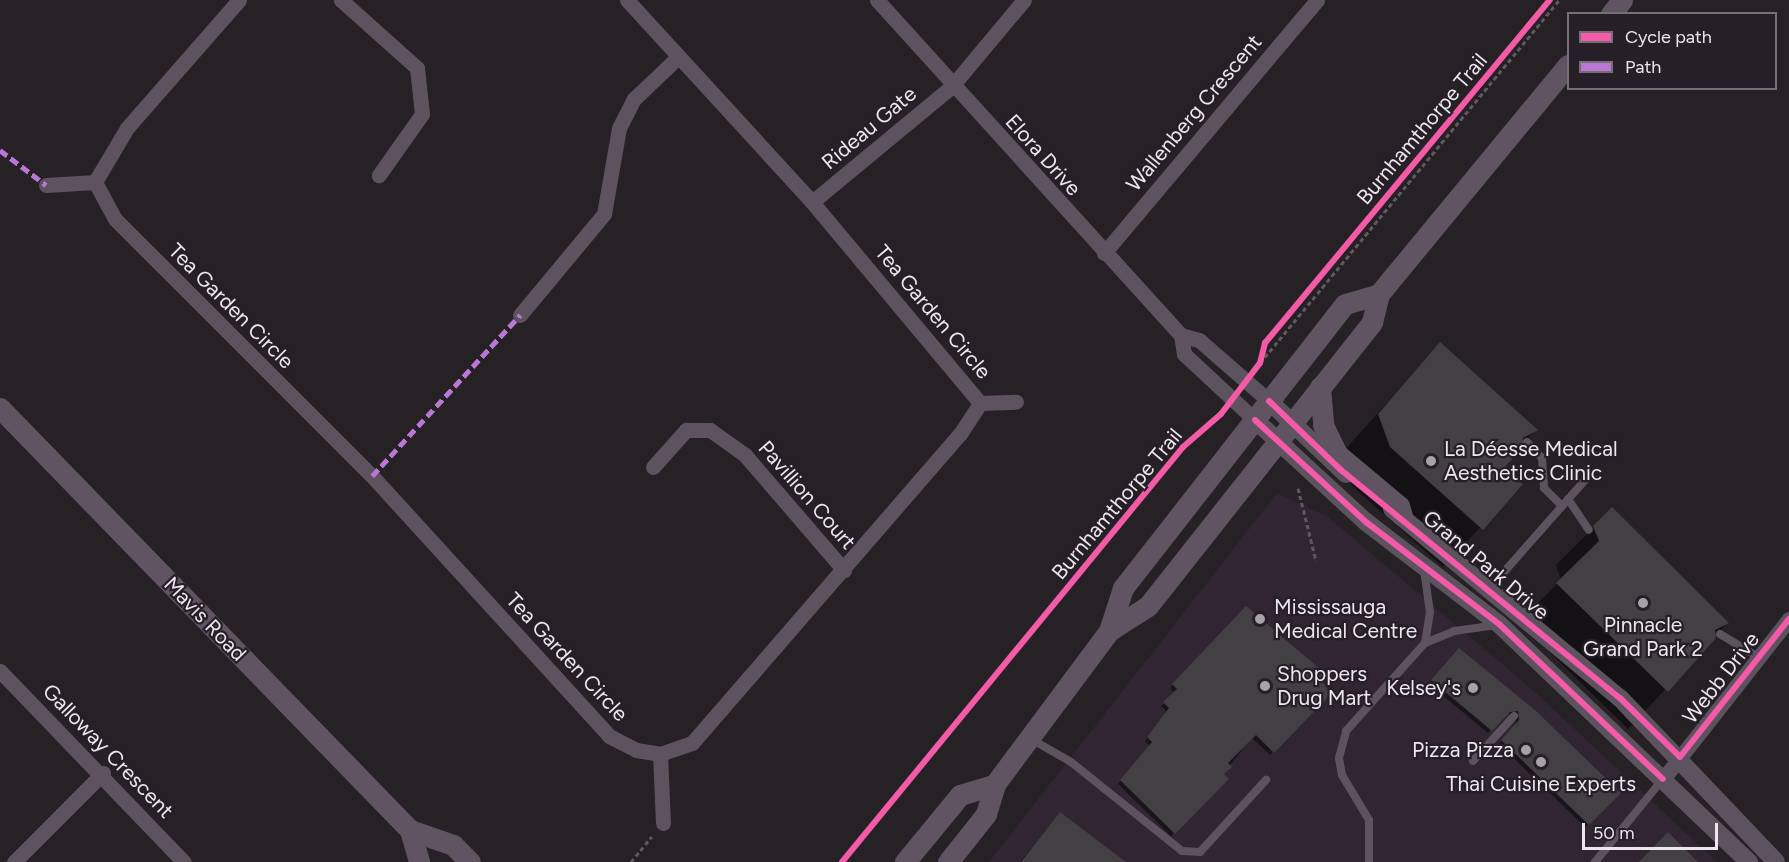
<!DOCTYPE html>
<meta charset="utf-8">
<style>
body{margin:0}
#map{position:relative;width:1789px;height:862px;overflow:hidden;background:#252125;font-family:Figtree,sans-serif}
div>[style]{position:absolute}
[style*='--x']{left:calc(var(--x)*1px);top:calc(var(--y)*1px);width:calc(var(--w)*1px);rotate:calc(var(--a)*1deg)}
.built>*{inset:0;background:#302531}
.shadow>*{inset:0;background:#0007}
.building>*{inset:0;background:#424043}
.path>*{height:3px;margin-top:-1.5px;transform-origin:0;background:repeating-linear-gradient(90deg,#605860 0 4.5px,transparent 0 7.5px)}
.service>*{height:8px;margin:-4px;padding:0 4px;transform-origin:4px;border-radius:4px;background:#5d535e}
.minor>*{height:15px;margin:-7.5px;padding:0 7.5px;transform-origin:7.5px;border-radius:7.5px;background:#5d535e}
.tertiary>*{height:18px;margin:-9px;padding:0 9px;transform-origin:9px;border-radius:9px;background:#5d535e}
.secondary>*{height:21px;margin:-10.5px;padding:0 10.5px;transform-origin:10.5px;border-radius:10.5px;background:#605362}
.quiet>*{height:4.5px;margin-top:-2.25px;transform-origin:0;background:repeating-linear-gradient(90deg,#ba77d6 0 9px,transparent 0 13.5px)}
.cycleway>*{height:6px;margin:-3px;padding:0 3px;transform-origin:3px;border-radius:3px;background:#f35aa7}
.dots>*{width:16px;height:16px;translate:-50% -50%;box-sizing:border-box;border:3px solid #261f27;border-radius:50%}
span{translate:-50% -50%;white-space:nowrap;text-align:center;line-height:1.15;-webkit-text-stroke:4.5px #261f27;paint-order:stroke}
.street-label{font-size:21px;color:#ece7ed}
.poi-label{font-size:21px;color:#ece7ed}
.left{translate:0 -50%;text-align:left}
.right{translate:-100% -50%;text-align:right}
.legend{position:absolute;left:1567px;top:12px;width:210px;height:78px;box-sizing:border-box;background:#261f27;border:2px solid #756f76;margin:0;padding:8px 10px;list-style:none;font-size:18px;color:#ece7ed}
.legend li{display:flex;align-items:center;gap:12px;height:30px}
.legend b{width:30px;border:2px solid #756f76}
.scale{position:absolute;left:1582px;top:823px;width:136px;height:27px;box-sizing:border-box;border:3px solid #ece7ed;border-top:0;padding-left:8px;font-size:18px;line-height:21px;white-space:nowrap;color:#ece7ed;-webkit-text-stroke:4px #261f27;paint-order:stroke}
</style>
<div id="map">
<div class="built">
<i style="clip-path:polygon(1277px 493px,1328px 517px,1533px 690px,1717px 862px,989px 862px)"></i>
</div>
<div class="shadow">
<i style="clip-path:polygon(1440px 344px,1535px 430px,1501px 470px,1521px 484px,1443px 567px,1352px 486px,1341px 454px)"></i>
<i style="clip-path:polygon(1612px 509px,1727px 623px,1628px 729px,1519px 622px,1561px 580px,1556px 565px)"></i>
<i style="clip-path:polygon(1246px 608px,1330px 693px,1270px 755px,1252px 738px,1222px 775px,1227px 779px,1171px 836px,1118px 784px,1150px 746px,1145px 741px,1167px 712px,1161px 706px,1175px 693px,1170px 688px)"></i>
<i style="clip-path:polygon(1459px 650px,1619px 793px,1585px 827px,1499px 744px,1516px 724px,1515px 714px,1506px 714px,1488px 733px,1429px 684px)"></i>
<i style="clip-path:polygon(1060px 813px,1108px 862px,1020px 862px)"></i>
</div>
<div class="building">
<i style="clip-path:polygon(1440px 342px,1538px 430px,1523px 438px,1523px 447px,1503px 469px,1523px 484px,1483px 530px,1390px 447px,1378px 414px)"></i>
<i style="clip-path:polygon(1612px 507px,1729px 623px,1715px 630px,1716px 638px,1668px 692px,1556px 583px,1599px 541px,1593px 526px)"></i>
<i style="clip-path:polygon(1246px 606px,1326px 674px,1320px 680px,1332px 693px,1274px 753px,1256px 735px,1228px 763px,1232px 767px,1224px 774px,1229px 779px,1175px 834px,1120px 780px,1152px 742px,1147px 737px,1169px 708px,1163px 702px,1177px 689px,1172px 684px)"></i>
<i style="clip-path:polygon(1459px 648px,1535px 710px,1621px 793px,1589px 825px,1501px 740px,1519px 720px,1518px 711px,1510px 712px,1492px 731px,1431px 680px)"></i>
<i style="clip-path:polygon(1060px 812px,1126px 862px,1021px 862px)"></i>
<i style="clip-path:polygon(1668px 832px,1698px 862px,1639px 862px)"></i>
</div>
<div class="path">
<i style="--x:1260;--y:363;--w:470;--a:-50.5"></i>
<i style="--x:1298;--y:488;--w:75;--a:76.1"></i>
<i style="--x:631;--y:862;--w:33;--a:-51"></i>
</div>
<div class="service">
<i style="--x:1527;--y:442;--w:22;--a:47"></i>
<i style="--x:1542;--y:458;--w:30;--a:86"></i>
<i style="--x:1544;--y:488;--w:25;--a:45"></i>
<i style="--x:1568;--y:499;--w:37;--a:56"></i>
<i style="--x:1424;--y:570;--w:42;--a:81.9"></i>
<i style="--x:1430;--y:612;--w:31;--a:99"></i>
<i style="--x:1489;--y:589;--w:148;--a:-48.6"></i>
<i style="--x:1720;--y:634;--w:44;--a:31.2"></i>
<i style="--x:1031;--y:739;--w:46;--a:29.9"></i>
<i style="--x:1071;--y:762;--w:142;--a:38.7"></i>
<i style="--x:1182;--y:851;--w:18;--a:3"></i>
<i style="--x:1200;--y:852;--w:98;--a:-47.5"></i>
<i style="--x:1473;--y:761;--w:61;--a:-47.7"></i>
<i style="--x:1369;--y:862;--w:42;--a:-90"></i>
<i style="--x:1369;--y:820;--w:52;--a:-121"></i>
<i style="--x:1342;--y:775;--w:17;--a:-100"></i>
<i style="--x:1339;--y:758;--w:28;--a:-75"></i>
<i style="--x:1346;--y:731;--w:118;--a:-48.1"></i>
<i style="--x:1425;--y:643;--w:31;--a:-22"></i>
<i style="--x:1454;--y:631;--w:43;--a:-7.9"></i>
<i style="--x:1595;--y:862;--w:106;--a:-50.7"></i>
</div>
<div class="minor">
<i style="--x:239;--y:0;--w:170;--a:131.2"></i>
<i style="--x:127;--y:128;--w:63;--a:120.7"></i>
<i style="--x:95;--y:182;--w:42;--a:61.6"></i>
<i style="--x:115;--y:219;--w:363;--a:45"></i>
<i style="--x:372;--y:476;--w:352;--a:47.6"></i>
<i style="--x:609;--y:736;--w:30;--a:27"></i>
<i style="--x:636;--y:750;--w:24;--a:9"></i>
<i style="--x:660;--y:754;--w:34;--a:-19"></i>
<i style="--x:692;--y:743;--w:409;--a:-49.1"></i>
<i style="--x:960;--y:434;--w:37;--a:-57"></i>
<i style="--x:341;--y:0;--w:102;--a:41.8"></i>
<i style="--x:417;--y:68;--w:46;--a:83.8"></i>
<i style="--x:422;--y:114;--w:75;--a:125.2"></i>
<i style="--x:627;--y:0;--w:274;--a:47.5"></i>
<i style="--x:812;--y:202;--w:262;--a:50.1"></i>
<i style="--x:877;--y:0;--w:452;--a:47.8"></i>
<i style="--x:1181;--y:335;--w:19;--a:16"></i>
<i style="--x:1199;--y:340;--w:93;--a:41.1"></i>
<i style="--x:46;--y:185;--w:49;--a:-3.5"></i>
<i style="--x:812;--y:202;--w:182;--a:-39.6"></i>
<i style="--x:952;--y:86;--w:112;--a:-50.1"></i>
<i style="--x:1104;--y:253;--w:331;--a:-49.9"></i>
<i style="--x:520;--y:315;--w:131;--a:-50.3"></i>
<i style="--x:604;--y:214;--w:87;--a:-80.1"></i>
<i style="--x:619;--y:128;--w:33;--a:-63"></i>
<i style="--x:634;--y:99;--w:61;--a:-43.7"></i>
<i style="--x:1181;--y:335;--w:19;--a:81"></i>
<i style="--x:1184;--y:354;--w:97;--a:42.9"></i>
<i style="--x:980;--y:403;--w:36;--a:-2"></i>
<i style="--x:653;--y:467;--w:50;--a:-48.3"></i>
<i style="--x:686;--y:430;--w:24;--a:0"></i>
<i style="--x:710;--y:430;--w:43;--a:35.5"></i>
<i style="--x:745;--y:455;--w:152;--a:49.3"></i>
<i style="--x:0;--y:671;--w:265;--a:46.1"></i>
<i style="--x:660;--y:754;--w:69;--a:87.5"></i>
<i style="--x:1663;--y:779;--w:204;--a:-51.8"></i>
<i style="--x:14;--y:862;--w:126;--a:-45"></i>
</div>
<div class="tertiary">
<i style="--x:1269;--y:401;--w:106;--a:43.5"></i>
<i style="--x:1255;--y:420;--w:151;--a:42.6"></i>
<i style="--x:1366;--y:522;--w:169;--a:37.5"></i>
<i style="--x:1500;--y:625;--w:344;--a:43.6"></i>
<i style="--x:1392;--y:509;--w:296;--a:39.7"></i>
<i style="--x:1620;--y:698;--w:226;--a:46.4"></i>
</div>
<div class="secondary">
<i style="--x:1611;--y:14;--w:18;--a:-52"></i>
<i style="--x:1320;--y:387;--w:38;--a:85"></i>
<i style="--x:1323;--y:425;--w:32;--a:64"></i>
<i style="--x:1337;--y:454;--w:81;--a:40"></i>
<i style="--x:1399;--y:506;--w:10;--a:73"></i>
<i style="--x:0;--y:408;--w:588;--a:45.83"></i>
<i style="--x:410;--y:830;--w:46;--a:19.2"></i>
<i style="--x:453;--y:845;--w:24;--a:45"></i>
<i style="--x:1109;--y:631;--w:46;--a:-32.7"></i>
<i style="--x:1148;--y:606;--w:362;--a:-51.7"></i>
<i style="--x:1372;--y:322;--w:29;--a:-76"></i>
<i style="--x:1379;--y:294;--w:297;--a:-50.5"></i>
<i style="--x:410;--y:830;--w:33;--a:74"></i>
<i style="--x:905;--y:862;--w:87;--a:-50.6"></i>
<i style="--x:960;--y:795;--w:37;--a:-17"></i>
<i style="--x:948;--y:862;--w:61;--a:-51.6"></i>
<i style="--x:986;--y:814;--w:31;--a:-73"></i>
<i style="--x:995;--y:784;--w:191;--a:-53.3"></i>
<i style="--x:1109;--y:631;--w:45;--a:-72"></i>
<i style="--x:1123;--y:588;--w:360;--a:-52"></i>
<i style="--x:1345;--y:304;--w:35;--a:-16"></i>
</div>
<div class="quiet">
<i style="--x:0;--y:150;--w:58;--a:37.3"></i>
<i style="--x:372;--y:476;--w:219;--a:-47.4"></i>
</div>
<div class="cycleway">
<i style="--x:1269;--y:401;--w:100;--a:43.8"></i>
<i style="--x:1341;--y:470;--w:360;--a:39.3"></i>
<i style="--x:1620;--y:698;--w:84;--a:44.5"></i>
<i style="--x:1680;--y:757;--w:176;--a:-51.7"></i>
<i style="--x:1255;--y:420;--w:151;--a:42.6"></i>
<i style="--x:1366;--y:522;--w:169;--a:37.5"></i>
<i style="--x:1500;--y:625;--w:224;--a:43.4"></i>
<i style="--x:842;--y:862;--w:537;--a:-50.59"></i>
<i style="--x:1183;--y:447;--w:50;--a:-41"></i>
<i style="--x:1221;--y:414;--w:64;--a:-52.6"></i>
<i style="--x:1260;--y:363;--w:21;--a:-76"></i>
<i style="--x:1265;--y:343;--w:446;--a:-50.3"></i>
</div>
<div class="dots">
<i style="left:1431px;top:461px;background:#a6a2a7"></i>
<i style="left:1643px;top:603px;background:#a6a2a7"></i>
<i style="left:1260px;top:619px;background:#a6a2a7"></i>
<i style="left:1265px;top:686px;background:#a6a2a7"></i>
<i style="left:1473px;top:688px;background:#a6a2a7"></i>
<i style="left:1526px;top:750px;background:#a6a2a7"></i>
<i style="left:1541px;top:762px;background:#a6a2a7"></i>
</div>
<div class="street-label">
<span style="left:1194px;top:113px;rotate:-50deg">Wallenberg Crescent</span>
<span style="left:869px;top:128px;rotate:-40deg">Rideau Gate</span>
<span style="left:1422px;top:129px;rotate:-50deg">Burnhamthorpe Trail</span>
<span style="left:1043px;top:155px;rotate:48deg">Elora Drive</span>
<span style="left:231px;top:306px;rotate:45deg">Tea Garden Circle</span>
<span style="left:933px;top:312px;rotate:50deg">Tea Garden Circle</span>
<span style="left:807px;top:495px;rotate:49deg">Pavillion Court</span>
<span style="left:1117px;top:504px;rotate:-50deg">Burnhamthorpe Trail</span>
<span style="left:1486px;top:565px;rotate:40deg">Grand Park Drive</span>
<span style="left:205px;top:619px;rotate:46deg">Mavis Road</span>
<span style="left:567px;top:657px;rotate:47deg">Tea Garden Circle</span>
<span style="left:1721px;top:678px;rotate:-52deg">Webb Drive</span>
<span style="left:108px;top:751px;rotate:46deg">Galloway Crescent</span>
</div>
<div class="poi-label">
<span class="left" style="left:1444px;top:461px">La Déesse Medical<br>Aesthetics Clinic</span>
<span class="left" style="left:1274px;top:619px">Mississauga<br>Medical Centre</span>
<span style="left:1643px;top:637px">Pinnacle<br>Grand Park 2</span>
<span class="left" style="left:1277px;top:686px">Shoppers<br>Drug Mart</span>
<span class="right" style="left:1461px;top:688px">Kelsey's</span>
<span class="right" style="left:1514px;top:750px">Pizza Pizza</span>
<span style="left:1541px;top:784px">Thai Cuisine Experts</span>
</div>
<ul class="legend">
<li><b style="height:8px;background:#f35aa7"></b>Cycle path</li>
<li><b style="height:8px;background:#ba77d6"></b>Path</li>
</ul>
<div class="scale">50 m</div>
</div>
